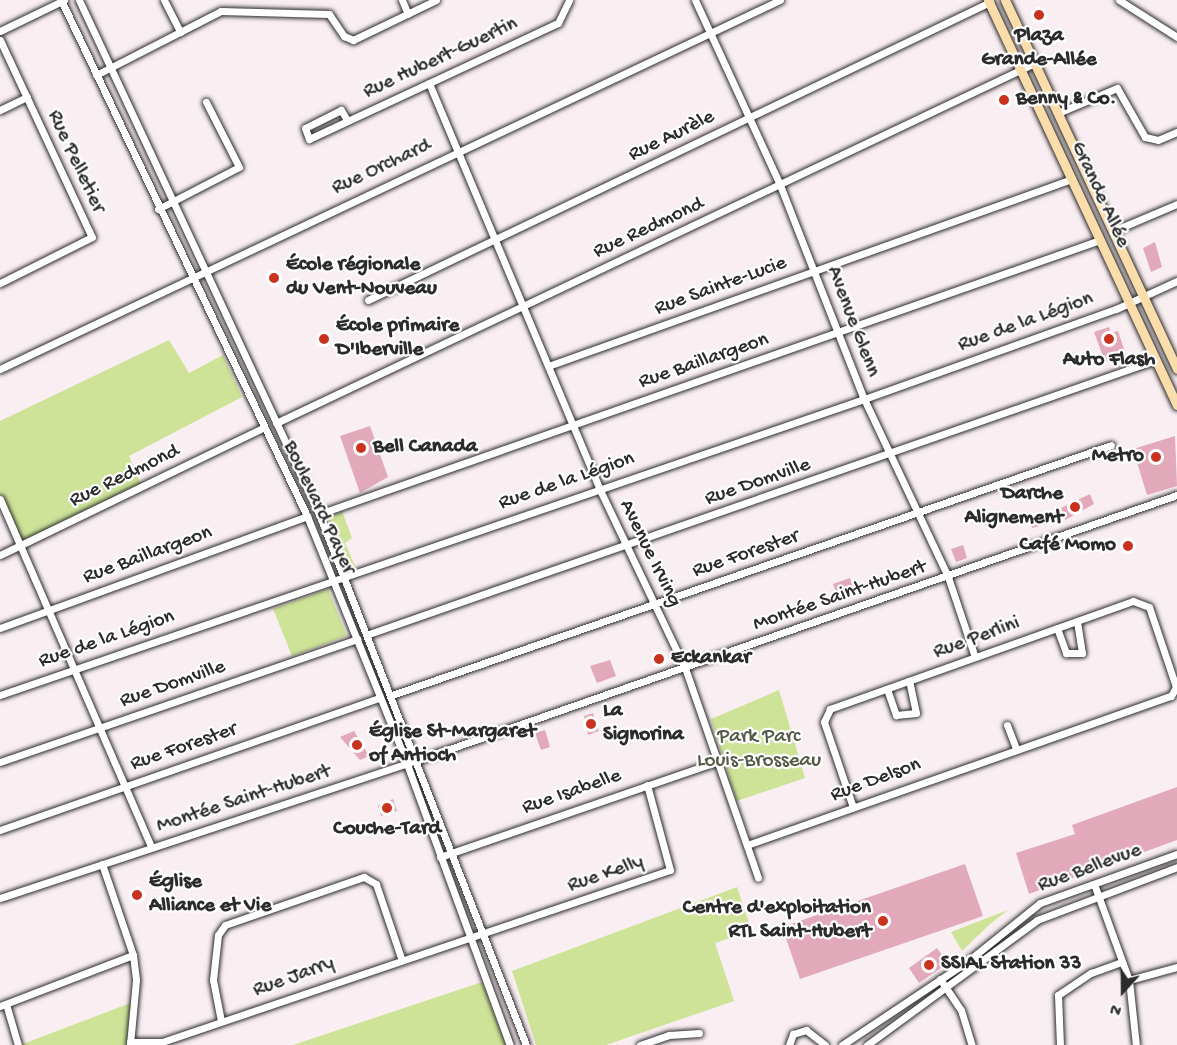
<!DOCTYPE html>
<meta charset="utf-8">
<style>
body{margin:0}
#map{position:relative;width:1177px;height:1045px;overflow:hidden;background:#f9eef1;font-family:"Gochi Hand",sans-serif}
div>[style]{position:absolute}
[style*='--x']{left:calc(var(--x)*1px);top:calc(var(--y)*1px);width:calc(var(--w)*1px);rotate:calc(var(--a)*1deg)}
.green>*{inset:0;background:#cee398}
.building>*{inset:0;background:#e2a9bb}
.roads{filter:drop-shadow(0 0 2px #2b2b2b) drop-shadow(0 0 2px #2b2b2b)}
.minor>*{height:7px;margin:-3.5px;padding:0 3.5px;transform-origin:3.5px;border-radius:3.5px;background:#fff}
.major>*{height:9px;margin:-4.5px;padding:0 4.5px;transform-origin:4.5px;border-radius:4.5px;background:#faddab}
.dots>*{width:16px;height:16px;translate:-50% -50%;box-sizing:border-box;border:3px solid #fff;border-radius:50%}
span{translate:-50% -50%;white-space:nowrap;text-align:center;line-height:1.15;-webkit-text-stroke:4.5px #fff;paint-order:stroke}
.poi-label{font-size:21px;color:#2b2b2b;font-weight:700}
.left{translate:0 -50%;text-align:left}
.right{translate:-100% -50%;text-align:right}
.street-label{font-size:21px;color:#2b2b2b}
.park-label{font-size:21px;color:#545946}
.north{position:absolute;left:1093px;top:961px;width:60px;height:60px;-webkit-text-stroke:4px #fff;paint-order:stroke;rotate:201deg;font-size:16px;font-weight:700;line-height:24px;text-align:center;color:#2b2b2b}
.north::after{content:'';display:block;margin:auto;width:21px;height:27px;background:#2b2b2b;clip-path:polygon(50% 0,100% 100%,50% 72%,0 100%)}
</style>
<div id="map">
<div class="green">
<i style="clip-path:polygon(169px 340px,189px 373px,223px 355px,242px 397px,129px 456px,143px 489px,21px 546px,0 505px,0 421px)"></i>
<i style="clip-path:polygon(342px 511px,352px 538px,345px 543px,356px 568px,350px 570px,327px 518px)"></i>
<i style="clip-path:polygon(328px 589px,347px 636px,292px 656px,273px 609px)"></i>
<i style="clip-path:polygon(779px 690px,805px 778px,737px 801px,711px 719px)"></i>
<i style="clip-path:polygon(737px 887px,752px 931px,715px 943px,734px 1001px,606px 1045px,536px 1045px,512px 971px)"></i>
<i style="clip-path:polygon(1008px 910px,989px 925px,962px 951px,951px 932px)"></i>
<i style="clip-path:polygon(482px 982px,506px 1045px,293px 1045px)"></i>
<i style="clip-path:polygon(133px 1002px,129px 1045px,20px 1045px,49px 1034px)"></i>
</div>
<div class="building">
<i style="clip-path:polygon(1155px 242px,1162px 267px,1151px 272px,1143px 248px)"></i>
<i style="clip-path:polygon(1109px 327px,1111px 333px,1118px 331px,1126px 355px,1105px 362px,1094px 332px)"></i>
<i style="clip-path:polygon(370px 426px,388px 477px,360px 493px,340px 436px)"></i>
<i style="clip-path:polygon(1175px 436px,1177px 486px,1147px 495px,1133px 449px)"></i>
<i style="clip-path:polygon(1090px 494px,1094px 504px,1065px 520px,1061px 508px)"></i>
<i style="clip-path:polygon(1041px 512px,1045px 524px,1032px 528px,1028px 516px)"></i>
<i style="clip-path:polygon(963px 545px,967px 558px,956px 562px,951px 549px)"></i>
<i style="clip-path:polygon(850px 578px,855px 593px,839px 599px,833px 584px)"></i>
<i style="clip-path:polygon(610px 660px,616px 676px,597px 683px,590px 666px)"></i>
<i style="clip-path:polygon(593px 713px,599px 731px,588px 735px,584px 716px)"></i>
<i style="clip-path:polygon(545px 730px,550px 747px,541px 750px,535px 733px)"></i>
<i style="clip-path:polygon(354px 731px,369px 756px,360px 760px,340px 737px)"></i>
<i style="clip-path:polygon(1177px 787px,1177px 840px,1029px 894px,1016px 853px,1075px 834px,1072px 825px)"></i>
<i style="clip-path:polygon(393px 799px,397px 811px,381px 816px,378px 805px)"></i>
<i style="clip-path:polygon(965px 864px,983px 916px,800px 979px,782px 927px)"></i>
<i style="clip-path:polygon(937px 948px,948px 963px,919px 983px,909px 968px)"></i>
</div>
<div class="roads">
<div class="minor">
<i style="--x:61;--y:0;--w:572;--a:64.51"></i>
<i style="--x:307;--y:516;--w:267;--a:68"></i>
<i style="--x:407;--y:764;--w:299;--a:69.9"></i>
<i style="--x:79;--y:0;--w:567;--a:64.97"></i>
<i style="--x:319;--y:514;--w:570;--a:68.7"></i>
<i style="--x:164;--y:0;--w:36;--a:63"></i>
<i style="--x:402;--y:0;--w:15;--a:67"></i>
<i style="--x:695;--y:0;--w:204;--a:65.3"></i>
<i style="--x:780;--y:185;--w:230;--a:68.6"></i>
<i style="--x:864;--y:399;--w:197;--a:64.7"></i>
<i style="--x:948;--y:577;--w:84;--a:71.4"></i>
<i style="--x:1119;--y:0;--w:69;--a:32.5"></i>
<i style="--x:0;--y:31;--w:71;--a:-25.8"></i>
<i style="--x:0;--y:40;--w:217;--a:65"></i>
<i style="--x:92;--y:237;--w:103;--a:153.4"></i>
<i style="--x:96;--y:75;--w:140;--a:-27.1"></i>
<i style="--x:221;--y:11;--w:108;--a:1.6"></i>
<i style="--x:329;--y:14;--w:27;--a:56"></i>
<i style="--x:344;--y:36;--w:10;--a:24"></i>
<i style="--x:353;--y:40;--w:92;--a:-25.7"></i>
<i style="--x:429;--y:83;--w:439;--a:67.2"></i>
<i style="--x:599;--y:488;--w:199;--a:64.5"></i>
<i style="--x:685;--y:668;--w:222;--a:70.8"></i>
<i style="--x:0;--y:110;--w:30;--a:-26"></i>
<i style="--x:1058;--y:113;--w:64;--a:-23"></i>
<i style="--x:1117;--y:88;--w:56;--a:60.3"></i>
<i style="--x:1145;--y:137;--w:13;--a:13"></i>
<i style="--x:1158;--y:140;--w:21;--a:-23"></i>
<i style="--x:347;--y:120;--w:12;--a:-121"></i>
<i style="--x:341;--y:110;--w:40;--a:153.4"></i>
<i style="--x:305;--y:128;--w:12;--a:70"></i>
<i style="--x:309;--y:139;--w:275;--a:-25"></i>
<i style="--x:558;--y:23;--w:25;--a:-64"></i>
<i style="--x:158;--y:209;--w:91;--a:-27.4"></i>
<i style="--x:239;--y:167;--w:73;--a:-116.9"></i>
<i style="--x:1113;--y:231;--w:69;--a:-22.9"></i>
<i style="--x:368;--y:300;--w:690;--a:-25.6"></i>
<i style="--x:551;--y:365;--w:553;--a:-19.65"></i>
<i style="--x:0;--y:369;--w:863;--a:-25.32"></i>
<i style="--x:276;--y:423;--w:840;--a:-25.38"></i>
<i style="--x:0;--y:499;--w:379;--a:66.5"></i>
<i style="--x:319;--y:514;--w:828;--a:-19.33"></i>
<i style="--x:0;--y:555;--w:292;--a:-25.8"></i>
<i style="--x:0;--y:628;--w:327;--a:-20"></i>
<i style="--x:1057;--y:628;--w:27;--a:70"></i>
<i style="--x:1066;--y:653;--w:16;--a:0"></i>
<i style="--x:1082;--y:653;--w:32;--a:-99"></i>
<i style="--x:369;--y:634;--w:833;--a:-19.2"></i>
<i style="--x:887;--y:689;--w:28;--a:71"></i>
<i style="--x:896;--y:715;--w:20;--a:-6"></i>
<i style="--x:916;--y:713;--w:33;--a:-102"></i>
<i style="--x:0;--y:695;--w:913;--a:-18.91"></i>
<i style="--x:864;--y:399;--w:268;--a:-19.7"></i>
<i style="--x:1116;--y:309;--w:67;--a:-24.7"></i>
<i style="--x:392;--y:695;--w:761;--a:-19.17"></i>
<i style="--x:1007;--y:725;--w:25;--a:69"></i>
<i style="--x:0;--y:762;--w:378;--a:-19"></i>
<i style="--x:0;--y:830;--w:402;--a:-19.2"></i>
<i style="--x:747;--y:845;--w:449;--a:-19.4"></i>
<i style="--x:1171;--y:696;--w:10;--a:-61"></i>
<i style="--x:1176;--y:687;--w:84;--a:-108.6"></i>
<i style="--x:1149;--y:607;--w:17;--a:-159"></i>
<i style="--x:1133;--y:601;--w:322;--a:160.4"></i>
<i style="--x:830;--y:709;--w:14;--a:115"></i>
<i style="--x:824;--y:722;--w:90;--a:71.2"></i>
<i style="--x:440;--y:857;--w:292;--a:-19"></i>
<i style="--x:102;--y:864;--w:96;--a:71.2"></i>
<i style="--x:133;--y:955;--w:25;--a:83"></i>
<i style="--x:136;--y:980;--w:65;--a:95.3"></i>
<i style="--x:1094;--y:884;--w:102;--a:70"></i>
<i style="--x:1129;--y:980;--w:65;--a:83.9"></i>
<i style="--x:0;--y:898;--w:440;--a:-18.3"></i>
<i style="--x:418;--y:760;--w:804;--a:-19.25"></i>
<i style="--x:940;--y:979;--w:37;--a:56"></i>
<i style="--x:961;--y:1010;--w:37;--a:73"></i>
<i style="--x:1129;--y:980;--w:50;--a:-15.2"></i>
<i style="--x:6;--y:1004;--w:43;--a:73.7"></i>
<i style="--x:0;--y:1006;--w:142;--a:-21"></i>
<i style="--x:221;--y:1021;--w:42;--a:-101"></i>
<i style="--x:213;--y:980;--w:45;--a:-83.7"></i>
<i style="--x:218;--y:935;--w:12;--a:-55"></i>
<i style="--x:225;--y:925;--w:147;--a:-19.1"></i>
<i style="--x:364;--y:877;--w:14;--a:30"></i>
<i style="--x:376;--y:884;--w:78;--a:71.3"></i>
<i style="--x:130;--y:1042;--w:32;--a:0"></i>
<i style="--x:162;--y:1042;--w:536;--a:-18.71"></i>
<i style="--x:670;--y:870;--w:88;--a:-105.1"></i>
<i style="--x:640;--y:1045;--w:31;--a:-19"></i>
<i style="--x:669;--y:1035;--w:30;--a:-4"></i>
<i style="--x:789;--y:1045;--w:12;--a:-70"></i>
<i style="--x:793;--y:1034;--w:14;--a:-17"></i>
<i style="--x:806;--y:1030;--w:24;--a:38"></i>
<i style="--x:842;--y:1045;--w:151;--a:-33.7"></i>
<i style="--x:968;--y:961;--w:92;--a:-38.9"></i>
<i style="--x:1040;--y:903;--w:145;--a:-19.7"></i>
<i style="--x:867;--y:1045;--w:211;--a:-36.3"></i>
<i style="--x:1037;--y:920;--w:150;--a:-20.7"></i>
<i style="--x:1060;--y:1045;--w:50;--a:-92.3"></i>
<i style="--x:1058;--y:995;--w:40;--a:-34"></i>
<i style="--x:1091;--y:973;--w:33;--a:-20"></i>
</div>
<div class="major">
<i style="--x:988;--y:0;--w:447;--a:65"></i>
<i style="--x:1005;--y:0;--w:407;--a:65"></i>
</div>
</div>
<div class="dots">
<i style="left:1039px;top:15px;background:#c8321e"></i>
<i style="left:1004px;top:100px;background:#c8321e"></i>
<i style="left:274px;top:278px;background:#c8321e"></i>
<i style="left:324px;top:339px;background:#c8321e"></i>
<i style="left:1109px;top:339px;background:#c8321e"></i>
<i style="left:361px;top:448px;background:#c8321e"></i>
<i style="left:1156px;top:457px;background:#c8321e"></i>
<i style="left:1075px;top:507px;background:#c8321e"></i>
<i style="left:1128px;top:546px;background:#c8321e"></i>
<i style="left:659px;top:659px;background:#c8321e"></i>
<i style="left:591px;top:724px;background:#c8321e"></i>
<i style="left:357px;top:745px;background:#c8321e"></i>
<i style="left:387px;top:808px;background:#c8321e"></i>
<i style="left:137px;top:895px;background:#c8321e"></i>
<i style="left:883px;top:921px;background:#c8321e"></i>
<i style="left:929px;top:965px;background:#c8321e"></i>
</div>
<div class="poi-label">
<span style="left:1039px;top:49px">Plaza<br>Grande-Allée</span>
<span class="left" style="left:1016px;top:100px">Benny &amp; Co.</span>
<span class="left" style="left:286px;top:278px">École régionale<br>du Vent-Nouveau</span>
<span class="left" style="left:336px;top:339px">École primaire<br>D'Iberville</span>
<span style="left:1109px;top:361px">Auto Flash</span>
<span class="left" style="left:373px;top:448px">Bell Canada</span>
<span class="right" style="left:1144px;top:457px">Metro</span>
<span class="right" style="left:1063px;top:507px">Darche<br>Alignement</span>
<span class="right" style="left:1116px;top:546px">Café Momo</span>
<span class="left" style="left:671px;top:659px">Eckankar</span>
<span class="left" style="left:603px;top:724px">La<br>Signorina</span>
<span class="left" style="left:369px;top:745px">Église St-Margaret<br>of Antioch</span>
<span style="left:387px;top:830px">Couche-Tard</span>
<span class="left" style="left:149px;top:895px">Église<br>Alliance et Vie</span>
<span class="right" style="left:871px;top:921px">Centre d'exploitation<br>RTL Saint-Hubert</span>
<span class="left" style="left:941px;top:965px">SSIAL Station 33</span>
</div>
<div class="street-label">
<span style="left:441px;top:59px;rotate:-25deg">Rue Hubert-Guertin</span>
<span style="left:672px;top:137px;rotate:-26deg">Rue Aurèle</span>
<span style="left:75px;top:162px;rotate:65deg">Rue Pelletier</span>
<span style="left:382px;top:168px;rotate:-25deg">Rue Orchard</span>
<span style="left:1099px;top:195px;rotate:65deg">Grande Allée</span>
<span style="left:649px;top:229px;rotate:-25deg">Rue Redmond</span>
<span style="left:721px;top:287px;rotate:-20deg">Rue Sainte-Lucie</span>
<span style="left:852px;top:322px;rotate:69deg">Avenue Glenn</span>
<span style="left:1026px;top:323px;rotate:-20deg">Rue de la Légion</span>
<span style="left:704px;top:362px;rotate:-19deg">Rue Baillargeon</span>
<span style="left:125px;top:477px;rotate:-26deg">Rue Redmond</span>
<span style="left:567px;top:482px;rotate:-19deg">Rue de la Légion</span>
<span style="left:758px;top:483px;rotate:-19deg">Rue Domville</span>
<span style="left:318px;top:508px;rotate:65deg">Boulevard Payer</span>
<span style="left:649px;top:554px;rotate:64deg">Avenue Irving</span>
<span style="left:746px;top:555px;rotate:-19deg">Rue Forester</span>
<span style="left:148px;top:556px;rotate:-20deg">Rue Baillargeon</span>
<span style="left:840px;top:597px;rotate:-19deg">Montée Saint-Hubert</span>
<span style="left:977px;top:639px;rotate:-20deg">Rue Perlini</span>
<span style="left:107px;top:640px;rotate:-19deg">Rue de la Légion</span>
<span style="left:173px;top:685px;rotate:-19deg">Rue Domville</span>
<span style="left:184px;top:748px;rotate:-19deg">Rue Forester</span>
<span style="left:876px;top:781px;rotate:-20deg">Rue Delson</span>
<span style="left:572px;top:793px;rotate:-19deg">Rue Isabelle</span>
<span style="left:244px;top:800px;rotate:-18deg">Montée Saint-Hubert</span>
<span style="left:1090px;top:869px;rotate:-20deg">Rue Bellevue</span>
<span style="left:606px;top:875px;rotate:-19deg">Rue Kelly</span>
<span style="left:294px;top:978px;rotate:-20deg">Rue Jarry</span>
</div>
<div class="park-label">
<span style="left:759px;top:750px">Park Parc<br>Louis-Brosseau</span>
</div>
<div class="north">N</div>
</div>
